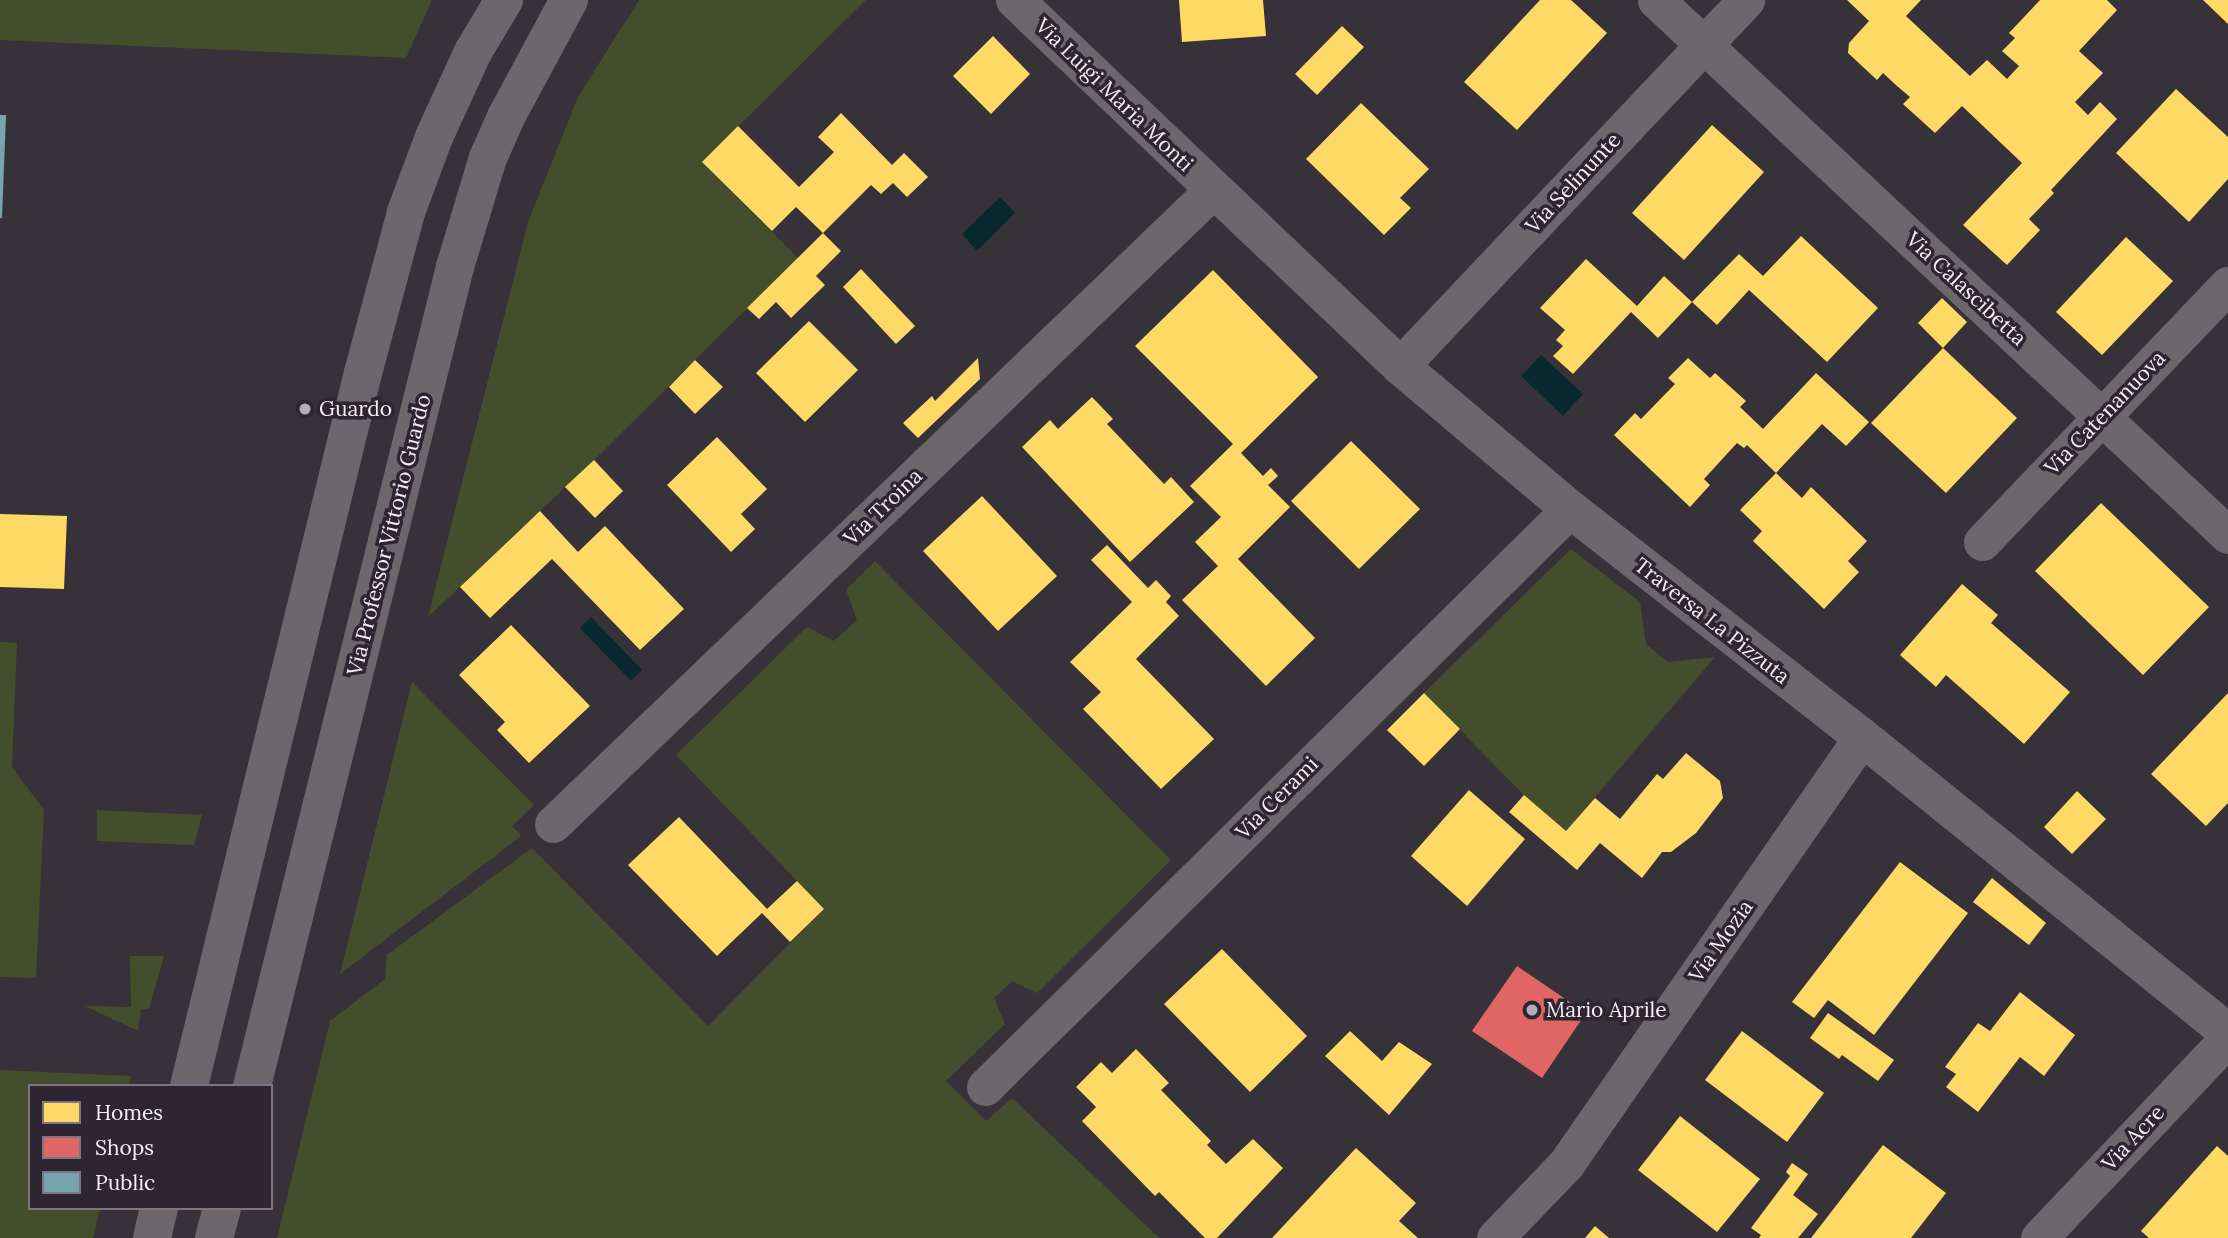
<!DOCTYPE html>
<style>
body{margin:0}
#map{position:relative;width:2228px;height:1238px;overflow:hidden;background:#373239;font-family:Lora,serif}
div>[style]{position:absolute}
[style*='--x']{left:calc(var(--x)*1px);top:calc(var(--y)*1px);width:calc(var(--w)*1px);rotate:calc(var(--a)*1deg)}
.green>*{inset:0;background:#444e2c}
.water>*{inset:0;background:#07292d}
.homes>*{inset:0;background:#ffd966}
.shops>*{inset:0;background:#e06666}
.public>*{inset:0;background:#76a5af}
.minor>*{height:37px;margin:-18.5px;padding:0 18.5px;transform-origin:18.5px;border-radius:18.5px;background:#6b676d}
.tertiary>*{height:38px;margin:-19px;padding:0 19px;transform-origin:19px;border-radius:19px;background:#6b676d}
.dots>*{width:19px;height:19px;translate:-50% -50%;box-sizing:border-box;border:4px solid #2e2532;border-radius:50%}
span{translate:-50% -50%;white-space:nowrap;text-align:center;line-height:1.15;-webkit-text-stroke:7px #2e2532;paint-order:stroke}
.street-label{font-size:21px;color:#f4eef7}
.poi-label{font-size:21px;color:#f4eef7}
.left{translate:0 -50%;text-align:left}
.legend{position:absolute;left:28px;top:1084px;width:245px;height:126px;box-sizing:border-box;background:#2e2532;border:2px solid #7d7581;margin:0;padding:9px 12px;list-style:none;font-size:21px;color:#f4eef7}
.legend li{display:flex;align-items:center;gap:14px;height:35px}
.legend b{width:35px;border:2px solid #7d7581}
</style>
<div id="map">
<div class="green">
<i style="clip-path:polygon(0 0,432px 0,406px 58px,0 40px)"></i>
<i style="clip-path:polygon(639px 0,866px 0,702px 162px,798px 258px,594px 460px,428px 617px,528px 222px,578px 97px)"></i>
<i style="clip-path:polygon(1571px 549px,1640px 602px,1646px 644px,1668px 662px,1715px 657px,1566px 831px,1524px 795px,1424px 693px)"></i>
<i style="clip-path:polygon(875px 561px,1171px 860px,1037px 993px,1012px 981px,994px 998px,1005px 1024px,946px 1081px,986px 1121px,1012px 1098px,1159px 1238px,277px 1238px,330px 1021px,385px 979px,387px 955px,532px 848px,708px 1026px,824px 909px,676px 755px,807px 627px,834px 641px,857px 620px,846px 590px)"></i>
<i style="clip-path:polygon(0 642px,17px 643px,12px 767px,44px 810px,36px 978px,0 977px)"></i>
<i style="clip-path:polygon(412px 682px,534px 805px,512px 826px,521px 836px,340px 974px)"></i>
<i style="clip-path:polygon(97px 810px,202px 815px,194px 845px,97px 841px)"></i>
<i style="clip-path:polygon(130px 956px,164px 956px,149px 1009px,141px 1010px,138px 1031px,85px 1006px,131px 1007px)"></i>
<i style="clip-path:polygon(0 1070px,131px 1076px,129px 1086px,30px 1086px,30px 1208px,100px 1208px,93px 1238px,0 1238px)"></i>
</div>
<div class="water">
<i style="clip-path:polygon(1000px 197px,1015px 213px,977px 251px,962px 234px)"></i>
<i style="clip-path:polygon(1541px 355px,1583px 394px,1563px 416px,1521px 376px)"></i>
<i style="clip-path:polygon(591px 617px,642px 670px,631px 681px,580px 628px)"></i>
</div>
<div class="homes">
<i style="clip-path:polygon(1179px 0,1263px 0,1266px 36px,1182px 42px)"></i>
<i style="clip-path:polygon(1540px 0,1571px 0,1607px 33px,1517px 130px,1464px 82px)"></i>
<i style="clip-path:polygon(1847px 0,1921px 0,1906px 16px,1970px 76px,1987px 60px,2007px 79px,2019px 66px,2002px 51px,2015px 38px,2009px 33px,2040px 0,2107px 0,2117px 10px,2079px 51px,2103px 73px,2075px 102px,2088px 115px,2100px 102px,2117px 119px,2051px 190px,2054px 193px,2029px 219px,2040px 230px,2007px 265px,1963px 225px,2022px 163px,1962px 106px,1935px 133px,1903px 104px,1910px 97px,1897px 86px,1883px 73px,1877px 80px,1848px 53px,1849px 43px,1869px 21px)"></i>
<i style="clip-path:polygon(2203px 0,2228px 0,2228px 24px)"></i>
<i style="clip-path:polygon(1342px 26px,1364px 47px,1317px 95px,1295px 74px)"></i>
<i style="clip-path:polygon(993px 36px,1030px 74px,991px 114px,953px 76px)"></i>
<i style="clip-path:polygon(2176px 89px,2228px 137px,2228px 179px,2189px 222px,2116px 153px)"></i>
<i style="clip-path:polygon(1361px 103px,1429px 169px,1400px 198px,1411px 208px,1384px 235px,1306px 159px)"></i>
<i style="clip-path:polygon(841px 113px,892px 165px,904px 153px,928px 177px,907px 197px,893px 183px,881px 194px,871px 185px,823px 233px,796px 207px,772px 231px,702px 162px,738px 126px,799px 187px,834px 152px,818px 137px)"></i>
<i style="clip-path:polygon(1712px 125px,1764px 172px,1684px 260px,1632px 213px)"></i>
<i style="clip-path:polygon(823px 233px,841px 251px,816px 276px,825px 285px,791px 318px,776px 302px,759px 319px,747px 308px)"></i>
<i style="clip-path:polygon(1801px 236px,1878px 308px,1827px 362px,1749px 290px,1717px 325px,1692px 302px,1739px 254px,1763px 276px)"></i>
<i style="clip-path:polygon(2126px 237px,2173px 281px,2102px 355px,2056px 312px)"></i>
<i style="clip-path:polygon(1586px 259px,1637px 306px,1664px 276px,1692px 302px,1658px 338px,1631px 312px,1573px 374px,1553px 356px,1563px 346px,1556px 340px,1565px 330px,1540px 308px)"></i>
<i style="clip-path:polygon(861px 269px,915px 326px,896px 344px,843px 287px)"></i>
<i style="clip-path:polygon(1213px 270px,1318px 377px,1241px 453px,1263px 476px,1271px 468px,1278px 476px,1268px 485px,1290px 507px,1238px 559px,1315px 638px,1266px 686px,1182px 600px,1218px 566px,1195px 542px,1221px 517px,1190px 486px,1233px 444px,1135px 346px)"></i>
<i style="clip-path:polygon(1942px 298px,1967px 322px,1943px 348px,1918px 323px)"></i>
<i style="clip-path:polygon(809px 321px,858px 370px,805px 422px,756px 373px)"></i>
<i style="clip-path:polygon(1943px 348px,2017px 418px,1946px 493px,1871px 423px)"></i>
<i style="clip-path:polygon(978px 358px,980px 379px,918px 438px,903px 423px,932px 396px,935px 401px)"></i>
<i style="clip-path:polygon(1688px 358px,1710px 378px,1715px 373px,1746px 401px,1740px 407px,1763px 429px,1816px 373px,1869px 422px,1846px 446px,1822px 424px,1776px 473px,1802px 498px,1811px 487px,1867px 541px,1848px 561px,1859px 572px,1824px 609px,1753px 541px,1762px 531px,1740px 510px,1776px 473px,1747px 445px,1744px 448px,1737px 443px,1704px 479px,1710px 485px,1690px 507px,1614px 435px,1635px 413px,1641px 419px,1675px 384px,1668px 378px)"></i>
<i style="clip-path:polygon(695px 360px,723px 387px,695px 414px,669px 387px)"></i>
<i style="clip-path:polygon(1092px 397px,1113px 419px,1107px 424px,1164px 484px,1171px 477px,1194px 502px,1130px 562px,1022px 447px,1050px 420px,1058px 429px)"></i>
<i style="clip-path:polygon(717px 437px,767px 489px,741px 514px,755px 529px,731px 552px,667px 485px)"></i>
<i style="clip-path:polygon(1351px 441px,1420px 509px,1359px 569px,1291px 501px)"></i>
<i style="clip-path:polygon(594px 460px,623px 491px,595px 518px,565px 487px)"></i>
<i style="clip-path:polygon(982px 496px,1057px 576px,998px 631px,923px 551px)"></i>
<i style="clip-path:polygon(2101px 503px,2209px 607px,2143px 675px,2035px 571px)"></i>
<i style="clip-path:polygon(540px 511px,578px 552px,605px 526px,684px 609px,640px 650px,552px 559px,490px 618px,460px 587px)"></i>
<i style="clip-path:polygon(0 514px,67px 516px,64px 589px,0 587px)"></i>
<i style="clip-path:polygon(1107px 545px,1148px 588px,1156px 580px,1171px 596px,1166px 602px,1179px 616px,1136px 659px,1214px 739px,1161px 789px,1083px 709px,1101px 692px,1070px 662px,1132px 602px,1091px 560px)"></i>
<i style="clip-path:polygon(1962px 584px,1998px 615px,1991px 623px,2070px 692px,2024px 744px,1946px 675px,1936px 687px,1900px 655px)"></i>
<i style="clip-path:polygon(511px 625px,590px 706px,529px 763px,497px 730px,505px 722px,459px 675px)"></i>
<i style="clip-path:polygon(1424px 693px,1460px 729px,1424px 766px,1387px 730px)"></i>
<i style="clip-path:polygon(2228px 693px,2228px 803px,2206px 826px,2151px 774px)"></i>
<i style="clip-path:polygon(1686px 753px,1720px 781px,1723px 798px,1696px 833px,1671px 852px,1662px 852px,1642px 878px,1600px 843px,1577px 870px,1509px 812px,1524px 795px,1566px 831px,1595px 798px,1620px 819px,1657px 774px,1663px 779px)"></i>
<i style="clip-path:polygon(1469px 790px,1525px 839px,1467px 906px,1411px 856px)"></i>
<i style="clip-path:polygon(2077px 791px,2106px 819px,2072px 854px,2044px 827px)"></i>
<i style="clip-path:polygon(679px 817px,767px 909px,797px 881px,824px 909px,790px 942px,762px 913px,717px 956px,628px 865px)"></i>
<i style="clip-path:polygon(1900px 862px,1968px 913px,1874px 1035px,1828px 1000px,1814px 1018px,1792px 1002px)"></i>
<i style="clip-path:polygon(1992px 878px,2046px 923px,2029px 945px,1973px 902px)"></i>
<i style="clip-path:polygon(1222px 949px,1307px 1036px,1250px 1092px,1164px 1004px)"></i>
<i style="clip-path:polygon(2020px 992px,2075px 1035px,2044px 1076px,2020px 1057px,1978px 1112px,1946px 1087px,1956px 1074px,1945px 1067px,1978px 1023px,1990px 1031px)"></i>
<i style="clip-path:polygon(1828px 1013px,1894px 1060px,1878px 1081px,1842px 1055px,1839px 1059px,1810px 1038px)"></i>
<i style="clip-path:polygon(1350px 1031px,1382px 1061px,1399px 1042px,1432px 1064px,1389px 1115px,1325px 1056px)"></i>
<i style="clip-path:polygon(1742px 1031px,1824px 1093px,1787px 1142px,1705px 1080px)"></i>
<i style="clip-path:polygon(1136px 1049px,1169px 1083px,1161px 1090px,1211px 1141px,1207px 1145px,1226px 1164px,1253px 1139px,1283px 1168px,1217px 1238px,1205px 1238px,1159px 1192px,1155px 1196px,1082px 1121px,1096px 1107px,1076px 1087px,1101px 1062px,1112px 1073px)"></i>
<i style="clip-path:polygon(1680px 1116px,1760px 1179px,1717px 1232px,1638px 1170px)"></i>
<i style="clip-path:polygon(1883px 1145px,1946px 1193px,1911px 1238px,1811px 1238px)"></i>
<i style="clip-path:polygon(2217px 1146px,2228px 1156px,2228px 1238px,2149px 1238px,2141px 1231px)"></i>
<i style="clip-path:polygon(1356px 1148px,1416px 1203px,1399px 1221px,1418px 1238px,1272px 1238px)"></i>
<i style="clip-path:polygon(1792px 1163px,1808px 1174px,1793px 1195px,1818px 1214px,1798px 1238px,1759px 1238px,1761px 1235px,1751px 1228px,1790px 1176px,1786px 1172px)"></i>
<i style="clip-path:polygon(1595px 1226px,1609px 1238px,1585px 1238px)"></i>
</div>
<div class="shops">
<i style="clip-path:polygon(1517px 966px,1586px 1013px,1542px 1078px,1472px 1031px)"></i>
</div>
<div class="public">
<i style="clip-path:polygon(0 115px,6px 115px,2px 218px,0 218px)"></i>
</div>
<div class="minor">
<i style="--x:1656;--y:0;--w:783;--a:43.09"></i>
<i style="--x:1400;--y:366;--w:504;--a:-46.61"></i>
<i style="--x:1982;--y:542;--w:356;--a:-46.3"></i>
<i style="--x:553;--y:824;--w:915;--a:-43.85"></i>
<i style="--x:985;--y:1087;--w:822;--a:-44.66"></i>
<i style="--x:1495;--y:1238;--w:103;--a:-46.2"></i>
<i style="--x:1566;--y:1164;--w:520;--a:-55.27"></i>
<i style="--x:2039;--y:1238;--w:275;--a:-46.6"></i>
</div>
<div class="tertiary">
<i style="--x:1015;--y:0;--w:531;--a:43.55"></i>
<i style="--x:1400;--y:366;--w:222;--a:40.1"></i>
<i style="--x:1570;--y:509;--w:370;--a:38"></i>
<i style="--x:1862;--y:737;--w:470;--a:38.9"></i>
<i style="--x:189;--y:1086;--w:734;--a:-76.29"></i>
<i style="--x:363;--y:373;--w:167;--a:-75"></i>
<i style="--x:406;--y:212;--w:80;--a:-69.5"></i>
<i style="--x:434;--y:137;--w:94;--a:-65.4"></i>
<i style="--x:473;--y:52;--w:61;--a:-59.2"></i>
<i style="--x:252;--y:1086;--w:844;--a:-76.08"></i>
<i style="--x:455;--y:267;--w:114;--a:-73.2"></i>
<i style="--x:488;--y:158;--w:45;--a:-66.3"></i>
<i style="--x:506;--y:117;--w:133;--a:-61.7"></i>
<i style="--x:152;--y:1238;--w:31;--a:-77"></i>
<i style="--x:214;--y:1238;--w:31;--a:-75"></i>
</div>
<div class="dots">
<i style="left:305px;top:409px;background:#b2acb4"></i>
<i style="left:1532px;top:1010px;background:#b2acb4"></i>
</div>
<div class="street-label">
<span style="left:1114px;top:95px;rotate:44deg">Via Luigi Maria Monti</span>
<span style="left:1573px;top:183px;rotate:-47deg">Via Selinunte</span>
<span style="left:1966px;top:289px;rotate:43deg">Via Calascibetta</span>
<span style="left:2105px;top:413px;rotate:-46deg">Via Catenanuova</span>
<span style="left:883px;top:507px;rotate:-44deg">Via Troina</span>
<span style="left:389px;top:535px;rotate:-76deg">Via Professor Vittorio Guardo</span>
<span style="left:1712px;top:621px;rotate:38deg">Traversa La Pizzuta</span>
<span style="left:1277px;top:798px;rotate:-45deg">Via Cerami</span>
<span style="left:1721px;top:941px;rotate:-55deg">Via Mozia</span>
<span style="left:2133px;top:1138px;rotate:-47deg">Via Acre</span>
</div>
<div class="poi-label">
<span class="left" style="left:319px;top:409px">Guardo</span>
<span class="left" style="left:1546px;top:1010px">Mario Aprile</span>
</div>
<ul class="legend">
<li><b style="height:19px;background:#ffd966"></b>Homes</li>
<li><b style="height:19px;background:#e06666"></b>Shops</li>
<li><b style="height:19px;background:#76a5af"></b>Public</li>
</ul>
</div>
